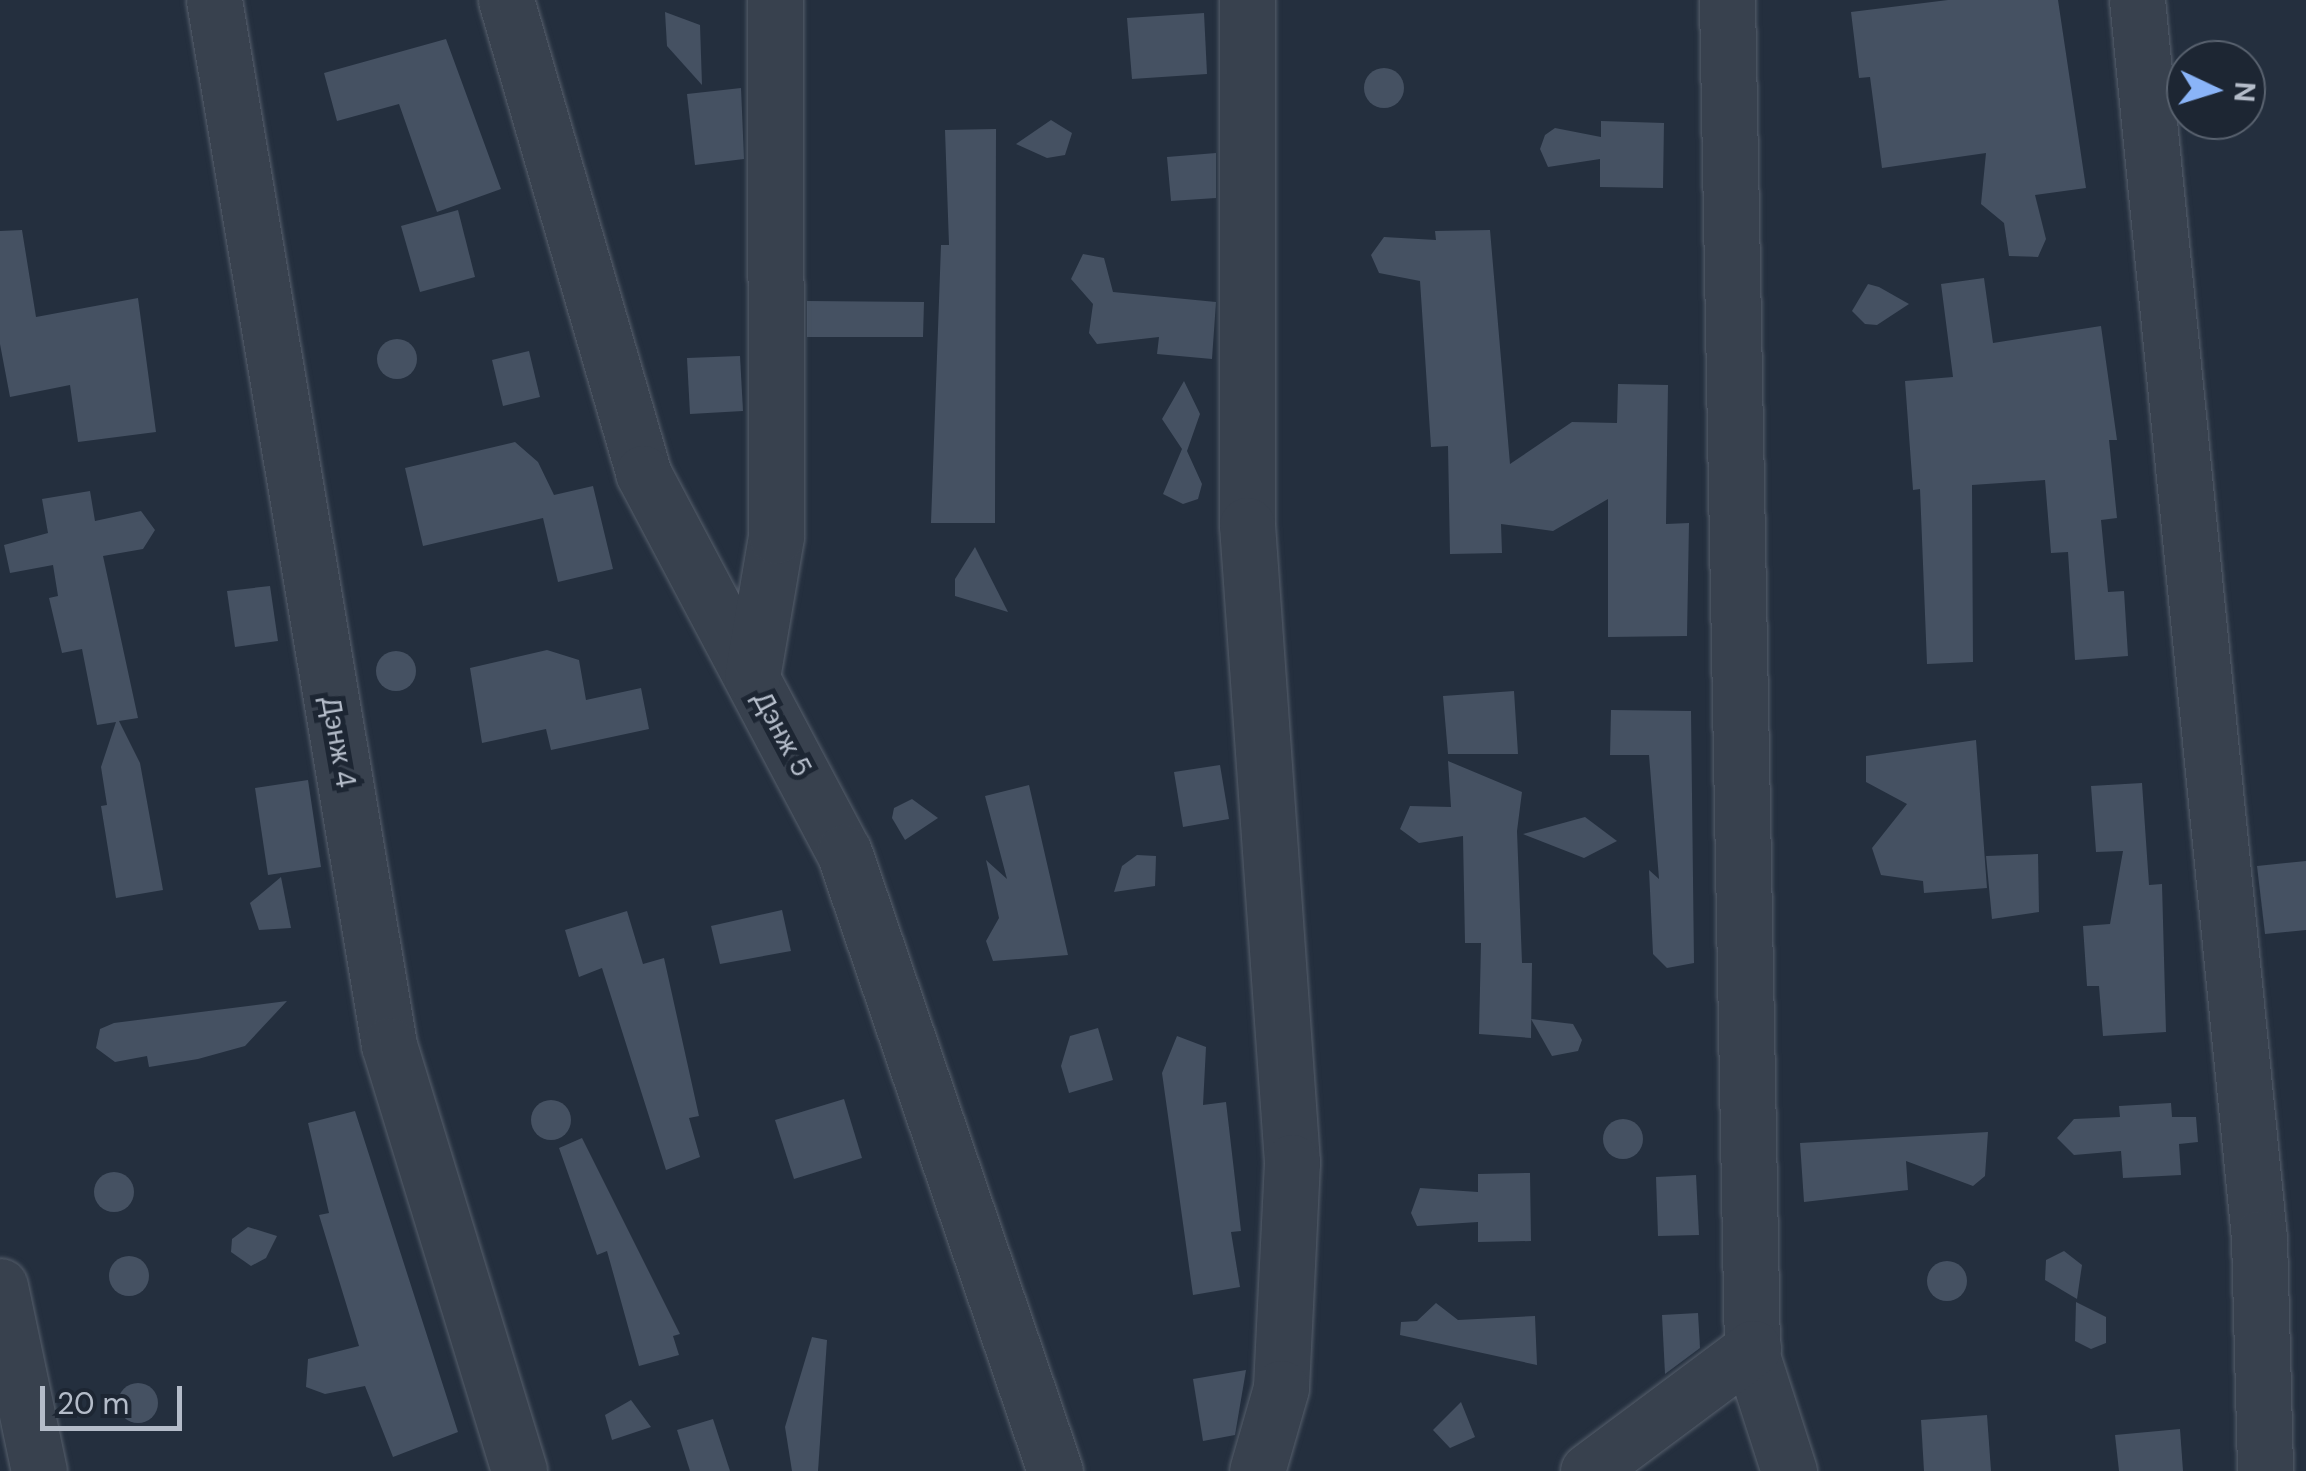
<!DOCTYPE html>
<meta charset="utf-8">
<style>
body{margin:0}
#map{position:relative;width:2306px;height:1471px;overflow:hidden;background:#242f3e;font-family:"DM Sans",sans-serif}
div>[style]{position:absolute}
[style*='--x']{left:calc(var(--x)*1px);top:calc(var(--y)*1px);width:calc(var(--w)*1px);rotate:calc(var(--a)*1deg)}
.building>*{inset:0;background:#455162}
.round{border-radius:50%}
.roads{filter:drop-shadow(0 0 2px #565f6c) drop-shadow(0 0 2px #565f6c)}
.street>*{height:55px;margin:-27.5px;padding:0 27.5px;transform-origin:27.5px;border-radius:27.5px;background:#38414e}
span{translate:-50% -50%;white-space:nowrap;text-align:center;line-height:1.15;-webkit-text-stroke:10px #1d2633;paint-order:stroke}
.street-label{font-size:28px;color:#b4bcc9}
.north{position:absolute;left:2166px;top:40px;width:100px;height:100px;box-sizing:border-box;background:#1d2633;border:2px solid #59626f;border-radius:50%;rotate:94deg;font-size:28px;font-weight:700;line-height:40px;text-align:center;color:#b4bcc9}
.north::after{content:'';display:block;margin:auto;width:35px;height:45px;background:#8ab4f8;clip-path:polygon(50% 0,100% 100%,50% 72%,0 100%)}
.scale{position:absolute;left:40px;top:1386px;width:142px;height:45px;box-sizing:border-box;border:5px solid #b4bcc9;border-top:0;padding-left:12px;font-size:30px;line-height:35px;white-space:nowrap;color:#b4bcc9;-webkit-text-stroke:8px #1d2633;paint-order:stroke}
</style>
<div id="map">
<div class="building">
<i style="clip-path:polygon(1948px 0,2058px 0,2086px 188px,2035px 195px,2046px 239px,2038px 257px,2009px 256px,2004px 223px,1981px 204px,1986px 153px,1882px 168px,1870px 77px,1859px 78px,1851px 12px)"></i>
<i style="clip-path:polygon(665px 12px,700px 25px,702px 85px,667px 46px)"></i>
<i style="clip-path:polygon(1204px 13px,1207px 74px,1132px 79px,1127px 18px)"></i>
<i style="clip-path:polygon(446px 39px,501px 189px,437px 212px,399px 104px,337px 121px,324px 73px)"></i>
<i class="round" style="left:1364px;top:68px;width:40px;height:40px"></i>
<i style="clip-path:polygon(741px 88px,744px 159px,695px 165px,687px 94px)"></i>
<i style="clip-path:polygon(1051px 120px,1072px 133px,1065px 155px,1047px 158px,1016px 144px)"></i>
<i style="clip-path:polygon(1601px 121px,1664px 123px,1663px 188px,1600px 187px,1600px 159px,1548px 167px,1540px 149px,1545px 135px,1555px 128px,1601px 137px)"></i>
<i style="clip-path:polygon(996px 129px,995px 523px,931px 523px,941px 245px,949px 245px,945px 130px)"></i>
<i style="clip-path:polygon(1216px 153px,1216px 198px,1171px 201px,1167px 157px)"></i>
<i style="clip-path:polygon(458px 210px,475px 277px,420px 292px,401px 226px)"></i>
<i style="clip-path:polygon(22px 230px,36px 317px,138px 298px,156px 432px,78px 442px,70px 385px,10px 397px,0 344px,0 231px)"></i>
<i style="clip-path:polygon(1490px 230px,1510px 464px,1572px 422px,1617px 423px,1618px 384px,1668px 385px,1666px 524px,1689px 523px,1687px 636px,1608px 637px,1608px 499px,1553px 531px,1501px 524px,1502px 553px,1450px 554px,1448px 446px,1431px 447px,1420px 281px,1379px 273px,1371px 255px,1384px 237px,1436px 240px,1435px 231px)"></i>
<i style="clip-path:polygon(1083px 254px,1104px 258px,1113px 292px,1216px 302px,1212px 359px,1157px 354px,1159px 337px,1097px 344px,1089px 333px,1093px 304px,1071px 279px)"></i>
<i style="clip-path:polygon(1984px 278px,1993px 343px,2101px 326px,2117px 440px,2109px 440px,2117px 518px,2101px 520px,2108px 592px,2124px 591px,2128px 656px,2075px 660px,2068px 552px,2051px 553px,2045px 480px,1972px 485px,1973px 662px,1927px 664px,1920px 489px,1913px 490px,1905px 381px,1953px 377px,1941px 284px)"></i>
<i style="clip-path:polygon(1868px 284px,1879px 287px,1909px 304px,1877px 325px,1865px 324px,1852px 311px)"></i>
<i style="clip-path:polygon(807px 301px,924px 302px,923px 337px,807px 337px)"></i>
<i class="round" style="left:377px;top:339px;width:40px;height:40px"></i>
<i style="clip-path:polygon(529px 351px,540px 397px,503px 406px,492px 360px)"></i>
<i style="clip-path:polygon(740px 356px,743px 411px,690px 414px,687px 358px)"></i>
<i style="clip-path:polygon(1184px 381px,1200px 414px,1187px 451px,1202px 484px,1198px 499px,1183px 504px,1163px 494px,1182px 449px,1162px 419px)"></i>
<i style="clip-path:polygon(515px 442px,538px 462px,554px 495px,593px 486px,613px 569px,558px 582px,543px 518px,423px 546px,405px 468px)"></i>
<i style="clip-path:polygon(90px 491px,95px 521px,141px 511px,155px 530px,143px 549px,103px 556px,138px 718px,119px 721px,140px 763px,163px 890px,116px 898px,101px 806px,107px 805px,101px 767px,116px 722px,97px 725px,82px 649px,62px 653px,49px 598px,58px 596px,53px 565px,10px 573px,4px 545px,48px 533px,42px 499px)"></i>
<i style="clip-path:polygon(975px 547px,1008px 612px,955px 596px,955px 579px)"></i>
<i style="clip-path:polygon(270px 586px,278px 641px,235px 647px,227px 591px)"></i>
<i style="clip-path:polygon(547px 650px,579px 660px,586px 700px,641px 688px,649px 729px,551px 750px,546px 729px,482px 743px,470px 668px)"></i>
<i class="round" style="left:376px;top:651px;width:40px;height:40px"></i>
<i style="clip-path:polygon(1514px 691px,1518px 754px,1448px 754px,1443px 696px)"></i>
<i style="clip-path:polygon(1611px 710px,1691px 711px,1694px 963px,1667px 968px,1653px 954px,1649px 870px,1659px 879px,1649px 755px,1610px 755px)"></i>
<i style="clip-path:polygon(1976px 740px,1987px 888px,1924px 893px,1923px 881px,1881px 875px,1872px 848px,1907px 804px,1866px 782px,1866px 756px)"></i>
<i style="clip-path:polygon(1448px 761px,1522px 792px,1517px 831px,1522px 963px,1532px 963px,1531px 1038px,1479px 1034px,1481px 943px,1465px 943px,1463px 836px,1419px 843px,1400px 829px,1410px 806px,1451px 807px)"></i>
<i style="clip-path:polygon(1220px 765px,1229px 819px,1183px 827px,1174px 772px)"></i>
<i style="clip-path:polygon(308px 780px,321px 867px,268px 875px,255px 788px)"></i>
<i style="clip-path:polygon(2142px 783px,2149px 885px,2162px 884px,2166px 1032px,2103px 1036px,2099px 986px,2087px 986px,2083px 926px,2110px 924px,2123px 851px,2096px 852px,2091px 786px)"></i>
<i style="clip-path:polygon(1029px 785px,1068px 955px,993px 961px,986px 941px,999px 918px,986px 860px,1007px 879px,985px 796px)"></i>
<i style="clip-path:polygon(912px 799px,938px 818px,905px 840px,892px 818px,894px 808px)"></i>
<i style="clip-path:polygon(1585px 817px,1617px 841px,1584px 858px,1523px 834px)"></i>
<i style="clip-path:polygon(2038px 854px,2039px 912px,1992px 919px,1986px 856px)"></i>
<i style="clip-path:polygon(1137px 855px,1156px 856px,1155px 886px,1114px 892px,1122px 866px)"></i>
<i style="clip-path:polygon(2306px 861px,2306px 930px,2265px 934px,2257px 866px)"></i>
<i style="clip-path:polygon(281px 877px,291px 928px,259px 930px,250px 903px)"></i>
<i style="clip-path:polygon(782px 910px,791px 951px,720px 964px,711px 926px)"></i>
<i style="clip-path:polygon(627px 911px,643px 964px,664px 958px,699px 1116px,689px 1118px,700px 1157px,666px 1170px,602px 968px,579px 977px,565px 930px)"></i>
<i style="clip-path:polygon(287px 1001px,245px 1046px,198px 1059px,149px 1067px,147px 1056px,115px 1062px,96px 1048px,100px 1029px,114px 1023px)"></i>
<i style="clip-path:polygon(1531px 1019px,1573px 1024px,1582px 1040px,1578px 1051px,1552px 1056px)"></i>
<i style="clip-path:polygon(1098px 1028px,1113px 1080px,1069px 1093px,1061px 1066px,1070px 1036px)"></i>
<i style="clip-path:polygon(1177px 1036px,1206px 1047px,1203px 1105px,1226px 1102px,1241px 1231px,1231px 1232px,1240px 1287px,1193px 1295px,1162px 1073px)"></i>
<i style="clip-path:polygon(844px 1099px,862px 1158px,794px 1179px,775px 1120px)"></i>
<i class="round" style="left:531px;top:1100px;width:40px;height:40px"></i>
<i style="clip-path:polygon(2171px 1103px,2172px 1117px,2196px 1117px,2198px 1142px,2179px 1144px,2181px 1175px,2123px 1178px,2121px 1151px,2074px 1155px,2057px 1138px,2074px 1119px,2120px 1117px,2119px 1106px)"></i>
<i style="clip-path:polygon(355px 1111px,458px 1432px,393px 1457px,365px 1386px,325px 1394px,306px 1387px,308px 1359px,359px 1346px,319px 1215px,329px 1213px,308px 1123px)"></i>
<i class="round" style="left:1603px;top:1119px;width:40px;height:40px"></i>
<i style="clip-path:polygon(1988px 1132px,1985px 1176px,1973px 1186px,1906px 1161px,1908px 1190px,1804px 1202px,1800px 1143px)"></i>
<i style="clip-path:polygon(582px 1138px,680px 1334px,673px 1336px,679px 1355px,639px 1366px,607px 1251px,597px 1255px,559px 1148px)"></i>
<i class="round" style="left:94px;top:1172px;width:40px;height:40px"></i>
<i style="clip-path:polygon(1530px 1173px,1531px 1241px,1478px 1242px,1478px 1222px,1417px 1226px,1411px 1213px,1420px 1188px,1478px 1192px,1478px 1174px)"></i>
<i style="clip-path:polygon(1696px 1175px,1699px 1235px,1658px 1236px,1656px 1177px)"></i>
<i style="clip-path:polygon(248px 1227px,277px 1236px,266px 1258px,251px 1266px,231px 1252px,232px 1239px)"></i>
<i style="clip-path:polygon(2064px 1251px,2082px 1265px,2077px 1299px,2045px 1280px,2046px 1260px)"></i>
<i class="round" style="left:109px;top:1256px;width:40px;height:40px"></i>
<i class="round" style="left:1927px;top:1261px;width:40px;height:40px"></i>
<i style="clip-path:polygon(2076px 1302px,2106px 1317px,2106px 1343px,2091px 1349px,2075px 1341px)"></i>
<i style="clip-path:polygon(1436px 1303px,1458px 1320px,1535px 1316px,1537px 1365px,1400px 1335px,1401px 1322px,1417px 1321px)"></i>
<i style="clip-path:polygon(1698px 1313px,1700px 1348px,1665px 1374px,1662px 1315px)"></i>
<i style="clip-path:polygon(812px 1337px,827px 1340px,818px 1471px,792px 1471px,785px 1427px)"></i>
<i style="clip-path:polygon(1246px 1370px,1235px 1435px,1203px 1441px,1193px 1379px)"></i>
<i class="round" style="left:118px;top:1383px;width:40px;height:40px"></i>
<i style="clip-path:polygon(631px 1400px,651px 1427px,612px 1440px,605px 1415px)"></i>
<i style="clip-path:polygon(1461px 1402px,1475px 1437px,1450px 1448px,1433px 1430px)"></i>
<i style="clip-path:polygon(1987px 1415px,1991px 1471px,1924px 1471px,1921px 1420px)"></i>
<i style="clip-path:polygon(713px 1419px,730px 1471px,690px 1471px,677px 1430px)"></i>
<i style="clip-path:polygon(2180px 1429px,2183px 1471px,2119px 1471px,2115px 1435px)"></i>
</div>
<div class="roads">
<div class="street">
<i style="--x:214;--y:0;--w:1060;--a:80.49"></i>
<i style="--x:389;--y:1045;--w:445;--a:73"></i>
<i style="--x:506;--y:0;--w:492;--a:73.8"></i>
<i style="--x:643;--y:473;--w:429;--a:62.1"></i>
<i style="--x:844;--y:852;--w:654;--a:71.18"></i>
<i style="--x:1247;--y:0;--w:525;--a:90"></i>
<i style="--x:1247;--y:525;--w:639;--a:85.96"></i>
<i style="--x:1292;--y:1162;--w:226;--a:92.8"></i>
<i style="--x:1281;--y:1388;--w:86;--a:106.1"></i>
<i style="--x:1727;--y:0;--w:1356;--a:88.94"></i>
<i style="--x:1752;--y:1356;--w:121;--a:72.2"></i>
<i style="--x:2137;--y:0;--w:1244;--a:84.37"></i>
<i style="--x:2259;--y:1238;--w:233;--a:88.5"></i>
<i style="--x:752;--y:677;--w:143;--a:-80.3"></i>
<i style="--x:776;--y:536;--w:536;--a:-90.11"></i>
<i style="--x:0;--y:1286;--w:189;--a:78.1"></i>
<i style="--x:1588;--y:1471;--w:206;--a:-36.7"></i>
</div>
</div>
<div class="street-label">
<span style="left:782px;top:734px;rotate:62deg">Дэнж 5</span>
<span style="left:338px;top:742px;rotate:80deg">Дэнж 4</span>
</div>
<div class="north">N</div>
<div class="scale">20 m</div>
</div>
